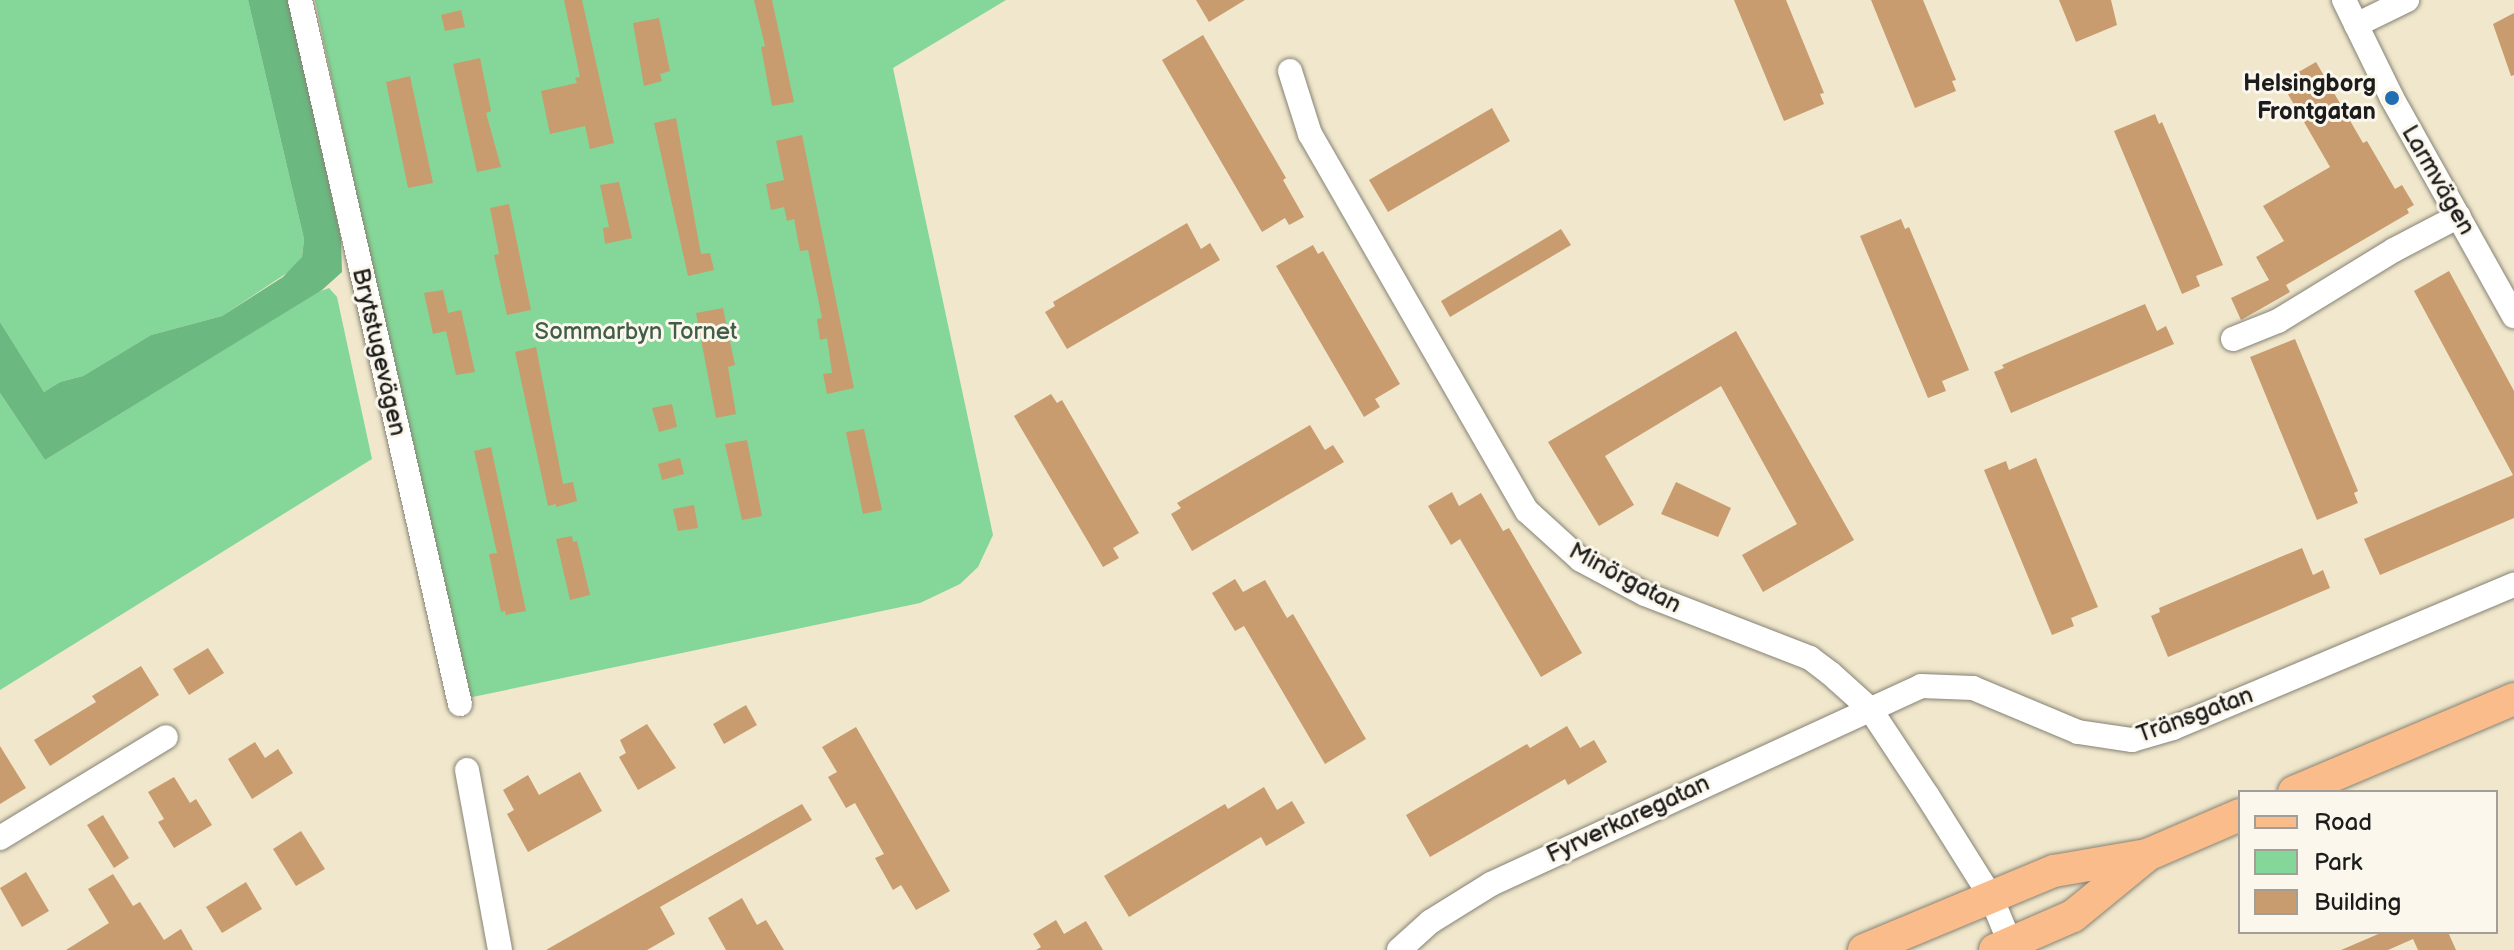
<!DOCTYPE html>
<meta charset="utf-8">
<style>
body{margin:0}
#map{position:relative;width:2514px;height:950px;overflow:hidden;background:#f0e7cc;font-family:"Balsamiq Sans",sans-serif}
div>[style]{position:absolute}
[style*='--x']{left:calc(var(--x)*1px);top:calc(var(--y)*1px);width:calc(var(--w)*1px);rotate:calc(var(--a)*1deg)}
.green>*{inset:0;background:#84d798}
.forest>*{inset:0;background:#6bb880}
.building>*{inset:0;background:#c89c6e}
.roads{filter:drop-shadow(0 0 2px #868274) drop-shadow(0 0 2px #868274)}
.minor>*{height:24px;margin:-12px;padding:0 12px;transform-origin:12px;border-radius:12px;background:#fff}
.major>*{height:32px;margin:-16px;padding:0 16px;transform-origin:16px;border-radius:16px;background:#f9bc8a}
.dots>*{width:22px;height:22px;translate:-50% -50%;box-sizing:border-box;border:4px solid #fbf7ec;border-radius:50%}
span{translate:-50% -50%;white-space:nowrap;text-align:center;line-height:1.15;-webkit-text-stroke:6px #fbf7ec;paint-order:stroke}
.poi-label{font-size:24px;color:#1c1c1c;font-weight:700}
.right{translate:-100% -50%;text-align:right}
.street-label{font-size:24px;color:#1c1c1c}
.park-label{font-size:24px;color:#405d47}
.legend{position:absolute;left:2238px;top:790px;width:260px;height:144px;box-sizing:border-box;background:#fbf7ec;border:2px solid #a29f99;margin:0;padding:10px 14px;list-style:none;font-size:24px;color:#1c1c1c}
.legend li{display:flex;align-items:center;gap:16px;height:40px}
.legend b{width:40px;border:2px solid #a29f99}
</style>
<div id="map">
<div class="green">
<i style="clip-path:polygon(0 0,248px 0,304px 239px,302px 257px,293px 269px,222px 316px,151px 335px,83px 376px,60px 382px,44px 392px,0 322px)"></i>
<i style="clip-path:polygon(315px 0,1006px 0,893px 68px,993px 535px,978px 567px,960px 584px,920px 603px,463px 699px)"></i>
<i style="clip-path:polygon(329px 288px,337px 297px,372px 459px,0 690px,0 393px,45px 460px,318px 292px)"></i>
</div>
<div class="forest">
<i style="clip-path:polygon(248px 0,289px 0,341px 238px,342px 272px,322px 290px,45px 460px,0 393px,0 322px,44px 392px,60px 382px,83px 376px,151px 335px,222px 316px,283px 277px,302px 257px,304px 239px)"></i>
</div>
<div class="building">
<i style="clip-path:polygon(564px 0,582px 0,614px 143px,590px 149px,585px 126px,550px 134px,541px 91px,577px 83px,575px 78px,580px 77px)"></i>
<i style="clip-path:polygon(754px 0,772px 0,794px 102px,772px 106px,761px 47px,765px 46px)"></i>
<i style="clip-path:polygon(1196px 0,1245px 0,1209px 22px)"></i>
<i style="clip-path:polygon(1734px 0,1786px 0,1824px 93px,1820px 94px,1824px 104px,1784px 121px)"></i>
<i style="clip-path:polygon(1871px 0,1923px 0,1956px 80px,1952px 81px,1956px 91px,1915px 108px)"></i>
<i style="clip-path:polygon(2059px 0,2111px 0,2117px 25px,2076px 42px)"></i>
<i style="clip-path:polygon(461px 10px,465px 27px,445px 31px,441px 15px)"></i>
<i style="clip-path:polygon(2514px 13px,2514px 75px,2511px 76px,2493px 24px)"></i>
<i style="clip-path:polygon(659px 18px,670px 71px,660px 74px,662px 81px,644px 86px,633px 23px)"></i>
<i style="clip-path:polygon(1203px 35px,1286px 178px,1283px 180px,1304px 217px,1289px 225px,1285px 218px,1262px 232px,1162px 60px)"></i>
<i style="clip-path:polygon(480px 58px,491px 111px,486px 113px,501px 167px,477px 172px,453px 64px)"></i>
<i style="clip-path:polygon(2316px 62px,2363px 143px,2367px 141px,2395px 189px,2402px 185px,2414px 205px,2407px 209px,2409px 213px,2286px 285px,2290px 292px,2241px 320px,2231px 298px,2269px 280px,2256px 257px,2284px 241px,2263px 206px,2330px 167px,2281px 82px)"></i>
<i style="clip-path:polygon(410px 76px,433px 183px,408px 188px,386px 82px)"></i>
<i style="clip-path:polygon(1492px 108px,1510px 141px,1388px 212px,1369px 180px)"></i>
<i style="clip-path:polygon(2155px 114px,2159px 124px,2162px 122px,2223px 265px,2196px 276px,2200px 286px,2182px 294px,2114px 131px)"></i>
<i style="clip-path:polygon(676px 118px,701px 254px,710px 253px,714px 270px,688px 276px,654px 123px)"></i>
<i style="clip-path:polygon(802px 135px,854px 388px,827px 394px,823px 374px,832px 373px,827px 338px,820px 340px,817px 319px,822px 318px,808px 250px,800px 251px,794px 219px,787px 221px,784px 207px,771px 210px,766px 184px,784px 180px,776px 141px)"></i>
<i style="clip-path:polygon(619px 182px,632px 238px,605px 244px,603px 228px,609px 227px,600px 185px)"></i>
<i style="clip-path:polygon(509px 204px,531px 310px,507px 315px,494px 255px,499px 254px,490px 208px)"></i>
<i style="clip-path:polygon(1901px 219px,1905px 229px,1909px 227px,1969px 370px,1942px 381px,1946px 391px,1928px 398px,1860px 236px)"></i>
<i style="clip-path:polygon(1187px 223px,1201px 249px,1210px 243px,1220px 260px,1067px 349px,1045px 312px,1055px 306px,1053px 302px)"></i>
<i style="clip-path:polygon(1561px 229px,1571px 245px,1450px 317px,1441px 301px)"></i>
<i style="clip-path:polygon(1313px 245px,1318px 254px,1323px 251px,1400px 384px,1375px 399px,1380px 407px,1364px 417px,1276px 266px)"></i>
<i style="clip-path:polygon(2449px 271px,2514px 391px,2514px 518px,2380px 575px,2364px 539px,2513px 475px,2414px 291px)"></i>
<i style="clip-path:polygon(443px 290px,448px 313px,461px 310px,475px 372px,456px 375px,446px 331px,433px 334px,424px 293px)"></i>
<i style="clip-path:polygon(2145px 304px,2157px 331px,2166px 326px,2174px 344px,2011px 413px,1994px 372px,2004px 368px,2002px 365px)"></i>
<i style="clip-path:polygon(723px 308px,735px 365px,728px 367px,736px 414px,716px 418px,696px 313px)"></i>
<i style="clip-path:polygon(1736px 331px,1854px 540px,1763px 592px,1742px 555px,1797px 524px,1721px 386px,1605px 456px,1634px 505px,1599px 526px,1548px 442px)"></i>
<i style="clip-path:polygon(2295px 339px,2358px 491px,2354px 493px,2358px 503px,2317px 520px,2250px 357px)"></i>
<i style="clip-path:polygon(536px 347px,563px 484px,573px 482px,577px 501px,556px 507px,556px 504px,548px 506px,515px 352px)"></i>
<i style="clip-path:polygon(1051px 394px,1057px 403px,1062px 400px,1139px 533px,1113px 548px,1119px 558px,1103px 567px,1014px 416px)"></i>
<i style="clip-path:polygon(672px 404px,677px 427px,659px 432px,652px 408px)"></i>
<i style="clip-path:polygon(1310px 425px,1325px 450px,1333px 445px,1344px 462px,1192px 551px,1171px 514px,1181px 508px,1177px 503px)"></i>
<i style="clip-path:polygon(864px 429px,882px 510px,863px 514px,846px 432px)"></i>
<i style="clip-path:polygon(747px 440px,762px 516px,742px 520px,725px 444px)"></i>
<i style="clip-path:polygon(491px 447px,526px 611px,506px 615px,505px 611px,501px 612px,489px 554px,497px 553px,474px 451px)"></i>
<i style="clip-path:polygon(680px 458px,684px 474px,662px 480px,658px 464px)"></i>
<i style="clip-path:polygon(2036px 458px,2098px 607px,2071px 618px,2074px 626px,2052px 635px,1984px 470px,2006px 461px,2009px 470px)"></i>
<i style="clip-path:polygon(1676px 482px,1731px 508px,1718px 537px,1661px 514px)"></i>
<i style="clip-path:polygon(1452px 492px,1459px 506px,1481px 493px,1503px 531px,1509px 528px,1582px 653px,1541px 677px,1460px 539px,1451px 545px,1428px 506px)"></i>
<i style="clip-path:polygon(694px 505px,698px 528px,678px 531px,673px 509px)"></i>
<i style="clip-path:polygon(572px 536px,573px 542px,577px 541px,590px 595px,570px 600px,556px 539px)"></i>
<i style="clip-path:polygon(2302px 548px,2313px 575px,2323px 570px,2330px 588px,2168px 657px,2151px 616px,2160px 612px,2159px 608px)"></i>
<i style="clip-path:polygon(1235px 579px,1243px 592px,1265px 580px,1287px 618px,1293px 614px,1366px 739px,1325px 764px,1244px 626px,1235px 631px,1212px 593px)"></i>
<i style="clip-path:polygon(208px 648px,224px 673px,189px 695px,173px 669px)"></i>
<i style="clip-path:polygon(141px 666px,159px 695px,50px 766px,34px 740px,96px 702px,92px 696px)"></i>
<i style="clip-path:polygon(746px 705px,757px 725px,724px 744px,713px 724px)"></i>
<i style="clip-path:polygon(647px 724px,676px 768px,638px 790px,619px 757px,626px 753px,620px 740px)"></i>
<i style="clip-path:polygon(1567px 726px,1580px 748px,1594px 740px,1607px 762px,1568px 785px,1565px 779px,1430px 857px,1406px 815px,1527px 744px,1530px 748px)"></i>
<i style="clip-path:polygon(856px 727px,950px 891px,916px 910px,901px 885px,893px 890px,875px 858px,884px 854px,855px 803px,846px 808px,828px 777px,837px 772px,822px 747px)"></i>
<i style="clip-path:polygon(255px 742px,265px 758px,278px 749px,293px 773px,252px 799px,228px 759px)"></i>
<i style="clip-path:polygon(0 746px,26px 788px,0 804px)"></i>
<i style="clip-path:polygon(580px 772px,602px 811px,528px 852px,507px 814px,514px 810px,503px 790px,528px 775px,539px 795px)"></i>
<i style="clip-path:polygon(174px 777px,190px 803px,196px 799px,212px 825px,174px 848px,158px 822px,164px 819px,148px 792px)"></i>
<i style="clip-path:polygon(1264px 787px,1277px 810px,1292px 801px,1305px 823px,1266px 846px,1261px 837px,1129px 917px,1104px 876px,1225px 804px,1228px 809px)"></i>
<i style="clip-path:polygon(802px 804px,812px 820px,660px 907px,675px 934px,647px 950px,546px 950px)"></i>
<i style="clip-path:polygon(103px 815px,129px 858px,114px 868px,87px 825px)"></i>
<i style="clip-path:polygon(301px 831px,325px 869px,296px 886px,273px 849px)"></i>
<i style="clip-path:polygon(26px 872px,49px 911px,22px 927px,0 888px)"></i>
<i style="clip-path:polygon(113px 874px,133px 906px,140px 902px,164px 940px,181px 929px,193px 950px,66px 950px,109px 923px,88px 889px)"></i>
<i style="clip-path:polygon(246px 882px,262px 909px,222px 933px,206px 907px)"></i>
<i style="clip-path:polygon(742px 898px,757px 925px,766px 920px,784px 950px,726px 950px,708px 918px)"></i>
<i style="clip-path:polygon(1056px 920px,1064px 934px,1086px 921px,1103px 950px,1036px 950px,1041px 947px,1033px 934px)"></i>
<i style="clip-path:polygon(2383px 932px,2448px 932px,2456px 950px,2418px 950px,2413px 939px,2388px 950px,2341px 950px)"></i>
</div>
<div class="roads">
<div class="minor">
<i style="--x:300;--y:0;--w:722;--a:77.2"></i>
<i style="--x:2344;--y:0;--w:109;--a:63.9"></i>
<i style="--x:2392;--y:98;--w:250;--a:60.8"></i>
<i style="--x:2356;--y:25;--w:57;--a:-26.1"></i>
<i style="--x:1290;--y:71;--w:66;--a:72.4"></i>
<i style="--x:1310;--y:134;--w:435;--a:60.1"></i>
<i style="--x:1527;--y:511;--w:73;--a:42.2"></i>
<i style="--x:1581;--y:560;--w:72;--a:28"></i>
<i style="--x:1645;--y:594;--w:177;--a:21.2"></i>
<i style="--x:1810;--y:658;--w:25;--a:37"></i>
<i style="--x:1830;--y:673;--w:54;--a:42"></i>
<i style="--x:1870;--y:709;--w:103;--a:56.5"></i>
<i style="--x:1927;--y:795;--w:120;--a:57.9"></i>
<i style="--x:1991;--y:897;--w:57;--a:67.5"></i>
<i style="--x:2233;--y:339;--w:48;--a:-21.8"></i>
<i style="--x:2278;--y:321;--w:136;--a:-31.5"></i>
<i style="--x:2394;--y:250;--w:73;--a:-27.6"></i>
<i style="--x:467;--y:770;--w:183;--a:79.6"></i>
<i style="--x:0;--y:838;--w:194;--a:-31.3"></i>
<i style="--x:1399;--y:950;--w:42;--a:-42.1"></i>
<i style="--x:1430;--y:922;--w:72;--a:-31.9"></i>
<i style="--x:1491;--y:884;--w:473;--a:-24.7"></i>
<i style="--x:1921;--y:686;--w:52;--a:2.2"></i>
<i style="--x:1973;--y:688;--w:114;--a:22.7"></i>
<i style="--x:2078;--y:732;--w:55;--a:8.4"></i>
<i style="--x:2132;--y:740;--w:43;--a:-16.3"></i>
<i style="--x:2173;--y:728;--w:370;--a:-22.8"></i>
</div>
<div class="major">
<i style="--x:2294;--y:792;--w:239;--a:-22.9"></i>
<i style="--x:1864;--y:950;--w:206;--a:-22.6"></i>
<i style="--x:2054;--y:871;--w:94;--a:-9.8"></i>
<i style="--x:2147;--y:855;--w:101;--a:-23.3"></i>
<i style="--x:1995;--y:950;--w:85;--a:-23.6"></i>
<i style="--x:2073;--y:916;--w:93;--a:-39.3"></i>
</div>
</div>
<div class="dots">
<i style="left:2392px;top:98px;background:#1f6fb2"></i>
</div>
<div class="poi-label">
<span class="right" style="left:2376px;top:98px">Helsingborg<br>Frontgatan</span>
</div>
<div class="street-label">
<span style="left:2438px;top:180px;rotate:60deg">Larmvägen</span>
<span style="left:379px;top:352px;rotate:77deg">Brytstugevägen</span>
<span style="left:1625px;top:578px;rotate:28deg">Minörgatan</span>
<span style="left:2195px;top:715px;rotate:-20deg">Tränsgatan</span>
<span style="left:1628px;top:819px;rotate:-25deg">Fyrverkaregatan</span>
</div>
<div class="park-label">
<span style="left:636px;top:332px">Sommarbyn Tornet</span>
</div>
<ul class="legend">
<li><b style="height:10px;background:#f9bc8a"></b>Road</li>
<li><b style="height:22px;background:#84d798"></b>Park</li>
<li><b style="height:22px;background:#c89c6e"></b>Building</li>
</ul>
</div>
